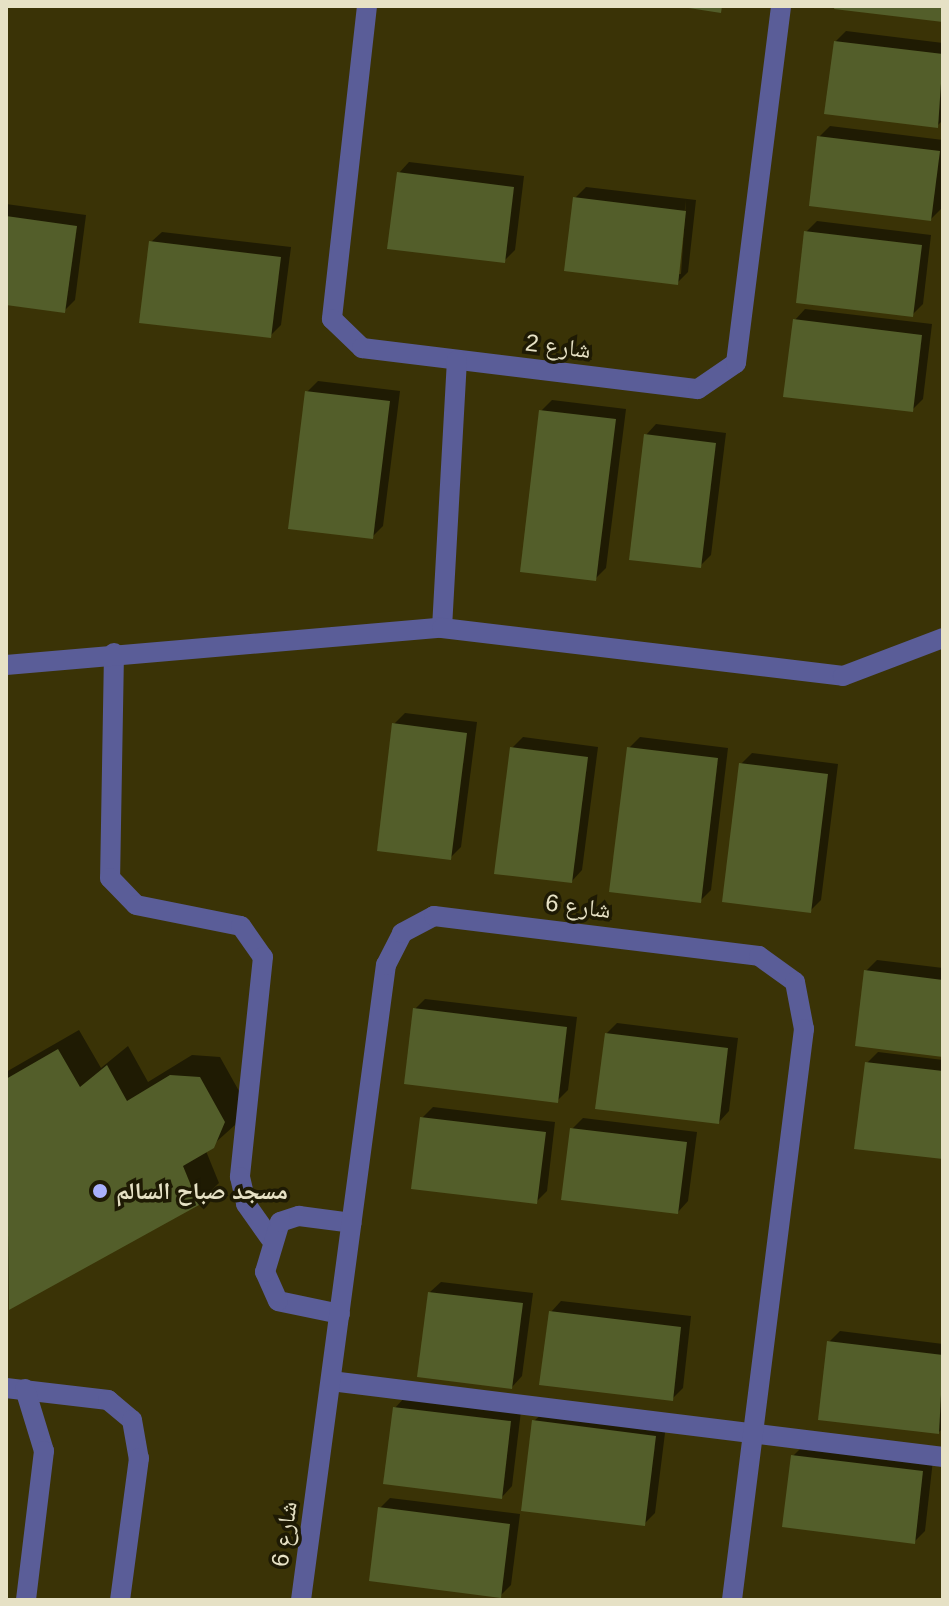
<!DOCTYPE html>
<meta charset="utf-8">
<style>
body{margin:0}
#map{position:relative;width:949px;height:1606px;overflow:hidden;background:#3a3306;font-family:Arial,"Noto Naskh Arabic",sans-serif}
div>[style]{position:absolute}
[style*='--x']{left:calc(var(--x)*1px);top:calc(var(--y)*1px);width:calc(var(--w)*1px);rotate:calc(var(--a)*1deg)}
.shadow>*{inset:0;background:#0007}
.building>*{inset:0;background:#535e2a}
.minor>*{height:20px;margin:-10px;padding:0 10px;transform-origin:10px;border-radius:10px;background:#5a5d98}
.dots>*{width:22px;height:22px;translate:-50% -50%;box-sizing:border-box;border:4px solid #1e1a04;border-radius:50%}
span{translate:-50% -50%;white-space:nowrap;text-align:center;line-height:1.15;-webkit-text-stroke:7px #1e1a04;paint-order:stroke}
.street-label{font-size:24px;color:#e6e1c5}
.poi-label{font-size:24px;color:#e6e1c5;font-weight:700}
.left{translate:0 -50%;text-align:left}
.frame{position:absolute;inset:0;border:8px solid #e6e1c5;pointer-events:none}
</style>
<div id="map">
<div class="shadow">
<i style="clip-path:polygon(846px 31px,943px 43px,943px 120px,937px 126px,835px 42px)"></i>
<i style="clip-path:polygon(830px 126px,943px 140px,942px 208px,931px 219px,819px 137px)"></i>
<i style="clip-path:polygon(409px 162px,524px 176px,515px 250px,504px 261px,399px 173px)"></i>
<i style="clip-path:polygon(evenodd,586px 187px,696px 200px,688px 272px,677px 283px,575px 198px,586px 187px,686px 200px,681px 274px,677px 274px,686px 200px)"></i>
<i style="clip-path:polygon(6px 204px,86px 215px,75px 300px,64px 311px,6px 303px)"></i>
<i style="clip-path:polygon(817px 221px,931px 235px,923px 304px,912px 315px,806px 232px)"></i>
<i style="clip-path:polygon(162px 232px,291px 247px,281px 325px,270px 336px,151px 242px)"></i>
<i style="clip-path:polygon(805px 309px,932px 324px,923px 399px,912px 410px,795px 320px)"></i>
<i style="clip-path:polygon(318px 381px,400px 391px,383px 526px,372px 537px,307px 392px)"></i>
<i style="clip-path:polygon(552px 400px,626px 409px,606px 568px,595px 579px,541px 411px)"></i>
<i style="clip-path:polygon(656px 424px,726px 433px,711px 555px,700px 566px,646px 435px)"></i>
<i style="clip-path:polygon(405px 713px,477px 722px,461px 847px,450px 858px,394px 724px)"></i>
<i style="clip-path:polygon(523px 737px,598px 747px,582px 870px,572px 881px,512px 748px)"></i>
<i style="clip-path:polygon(640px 737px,728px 748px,711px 890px,700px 901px,629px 748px)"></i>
<i style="clip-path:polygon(752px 753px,838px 764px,821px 900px,810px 911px,741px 764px)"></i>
<i style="clip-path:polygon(877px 960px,943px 968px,943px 1055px,866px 971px)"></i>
<i style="clip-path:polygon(425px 999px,577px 1017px,568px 1090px,557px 1101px,415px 1009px)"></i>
<i style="clip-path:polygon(617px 1023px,738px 1038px,729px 1111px,719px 1122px,606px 1034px)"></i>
<i style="clip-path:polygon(79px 1030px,101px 1068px,128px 1046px,148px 1082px,192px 1055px,220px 1057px,244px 1100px,235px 1125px,206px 1151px,219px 1183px,198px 1203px,9px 1307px,6px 1072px)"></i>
<i style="clip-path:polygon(878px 1052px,943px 1060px,943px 1157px,867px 1063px)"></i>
<i style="clip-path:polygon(433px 1107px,555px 1122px,547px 1191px,536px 1202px,422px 1118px)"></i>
<i style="clip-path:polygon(583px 1118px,697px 1132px,688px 1201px,678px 1212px,572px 1129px)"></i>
<i style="clip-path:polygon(441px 1282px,533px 1293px,522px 1376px,512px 1387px,430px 1292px)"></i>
<i style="clip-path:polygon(561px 1301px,691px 1316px,683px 1388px,672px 1399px,551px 1312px)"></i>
<i style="clip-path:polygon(840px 1331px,943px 1344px,943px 1428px,939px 1432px,829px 1342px)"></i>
<i style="clip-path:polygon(405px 1397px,521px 1411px,512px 1486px,502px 1497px,395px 1408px)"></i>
<i style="clip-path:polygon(545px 1411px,666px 1425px,655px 1513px,644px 1524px,534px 1421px)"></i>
<i style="clip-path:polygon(804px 1445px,933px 1460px,925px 1531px,914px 1542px,793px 1456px)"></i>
<i style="clip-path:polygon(390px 1498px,520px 1514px,511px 1585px,500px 1596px,380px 1508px)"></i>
</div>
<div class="building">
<i style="clip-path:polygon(676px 6px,722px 6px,721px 13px)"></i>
<i style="clip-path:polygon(835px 6px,943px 6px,943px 22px,834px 9px)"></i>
<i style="clip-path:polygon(834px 41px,943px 54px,938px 128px,824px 114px)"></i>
<i style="clip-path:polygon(817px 136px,940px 151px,931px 221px,809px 206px)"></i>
<i style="clip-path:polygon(397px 172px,514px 187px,505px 263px,387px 249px)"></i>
<i style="clip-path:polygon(573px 197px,686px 211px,678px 285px,564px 271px)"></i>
<i style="clip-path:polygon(6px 216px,77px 226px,65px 313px,6px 305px)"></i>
<i style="clip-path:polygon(804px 231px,922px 245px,913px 317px,796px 303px)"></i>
<i style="clip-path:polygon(149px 241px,281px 257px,271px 338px,139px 323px)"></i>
<i style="clip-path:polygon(793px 319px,922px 335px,913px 412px,783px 397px)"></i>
<i style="clip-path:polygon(305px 391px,390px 401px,373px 539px,288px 529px)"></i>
<i style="clip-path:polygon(539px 410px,616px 419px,596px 581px,520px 572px)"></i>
<i style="clip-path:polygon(644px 434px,716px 443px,701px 568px,629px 560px)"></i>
<i style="clip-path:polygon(392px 723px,467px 733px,451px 860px,377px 851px)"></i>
<i style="clip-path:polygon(510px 747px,588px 757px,572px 883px,494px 874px)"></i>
<i style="clip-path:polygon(627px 747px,718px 758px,701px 903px,609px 892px)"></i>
<i style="clip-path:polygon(739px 763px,828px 774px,811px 913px,722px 902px)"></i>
<i style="clip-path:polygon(864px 970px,943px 980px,943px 1057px,855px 1046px)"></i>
<i style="clip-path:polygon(413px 1008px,567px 1027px,558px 1103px,404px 1084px)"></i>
<i style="clip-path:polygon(605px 1033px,728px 1048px,719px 1124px,595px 1109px)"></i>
<i style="clip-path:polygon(58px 1049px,80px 1087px,107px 1065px,127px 1101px,170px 1075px,200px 1077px,225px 1122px,214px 1148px,183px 1166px,199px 1205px,9px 1310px,6px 1079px)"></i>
<i style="clip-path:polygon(865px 1062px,943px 1071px,943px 1159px,854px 1149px)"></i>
<i style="clip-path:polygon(420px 1117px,546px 1132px,537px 1204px,411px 1189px)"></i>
<i style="clip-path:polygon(570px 1128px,687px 1142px,678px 1214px,561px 1200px)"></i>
<i style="clip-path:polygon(428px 1292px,523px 1303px,512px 1389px,417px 1377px)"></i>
<i style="clip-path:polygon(549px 1311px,681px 1327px,673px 1401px,539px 1385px)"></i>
<i style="clip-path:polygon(827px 1341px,943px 1355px,939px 1434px,818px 1420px)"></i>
<i style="clip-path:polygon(393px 1407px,511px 1421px,502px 1499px,383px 1484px)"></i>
<i style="clip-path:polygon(532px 1420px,656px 1436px,645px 1526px,521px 1511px)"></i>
<i style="clip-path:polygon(791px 1455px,923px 1471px,915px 1544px,782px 1527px)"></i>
<i style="clip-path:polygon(378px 1507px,510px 1524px,501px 1598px,369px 1581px)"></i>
</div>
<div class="minor">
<i style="--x:367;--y:6;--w:315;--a:96.4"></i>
<i style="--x:332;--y:319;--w:42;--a:44"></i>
<i style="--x:362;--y:348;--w:338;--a:7"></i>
<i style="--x:698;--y:389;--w:46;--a:-34.4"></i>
<i style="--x:736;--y:363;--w:360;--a:-82.8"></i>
<i style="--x:442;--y:628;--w:268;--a:-86.8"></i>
<i style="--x:114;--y:653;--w:225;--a:91"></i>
<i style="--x:110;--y:878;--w:37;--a:46"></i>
<i style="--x:136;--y:905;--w:107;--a:11.3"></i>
<i style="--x:241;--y:926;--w:38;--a:55"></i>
<i style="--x:263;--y:957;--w:221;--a:96"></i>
<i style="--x:240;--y:1177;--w:28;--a:77"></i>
<i style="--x:246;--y:1204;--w:42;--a:54.8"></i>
<i style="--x:6;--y:665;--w:438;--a:-4.9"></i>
<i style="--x:442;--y:628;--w:404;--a:6.8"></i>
<i style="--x:843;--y:676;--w:107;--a:-20.8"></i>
<i style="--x:340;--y:1314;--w:63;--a:-168.2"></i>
<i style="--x:278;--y:1301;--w:32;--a:-114"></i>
<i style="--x:265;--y:1272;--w:52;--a:-73.3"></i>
<i style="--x:280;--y:1222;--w:20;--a:-18"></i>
<i style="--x:299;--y:1216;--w:53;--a:7.5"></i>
<i style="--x:331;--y:1381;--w:617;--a:7.08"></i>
<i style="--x:6;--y:1388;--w:103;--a:6.7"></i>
<i style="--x:108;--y:1400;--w:31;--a:40"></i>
<i style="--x:132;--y:1420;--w:39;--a:80"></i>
<i style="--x:139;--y:1458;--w:143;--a:97.6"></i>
<i style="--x:25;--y:1389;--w:65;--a:73"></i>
<i style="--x:44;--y:1451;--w:150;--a:96.9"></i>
<i style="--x:301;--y:1600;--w:641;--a:-82.38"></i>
<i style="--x:386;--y:965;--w:36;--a:-63"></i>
<i style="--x:402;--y:933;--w:36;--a:-28"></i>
<i style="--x:434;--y:916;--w:327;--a:7"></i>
<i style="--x:759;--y:956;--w:44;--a:35.8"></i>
<i style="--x:795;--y:982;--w:48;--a:79.2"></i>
<i style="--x:804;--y:1029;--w:576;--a:97.19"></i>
</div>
<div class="dots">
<i style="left:100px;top:1191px;background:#a9b0fc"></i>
</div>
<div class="street-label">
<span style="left:558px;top:346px;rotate:7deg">شارع 2</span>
<span style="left:578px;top:906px;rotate:7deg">شارع 6</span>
<span style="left:284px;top:1534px;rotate:-82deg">شارع 6</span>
</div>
<div class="poi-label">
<span class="left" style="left:116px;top:1191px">مسجد صباح السالم</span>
</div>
<div class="frame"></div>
</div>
